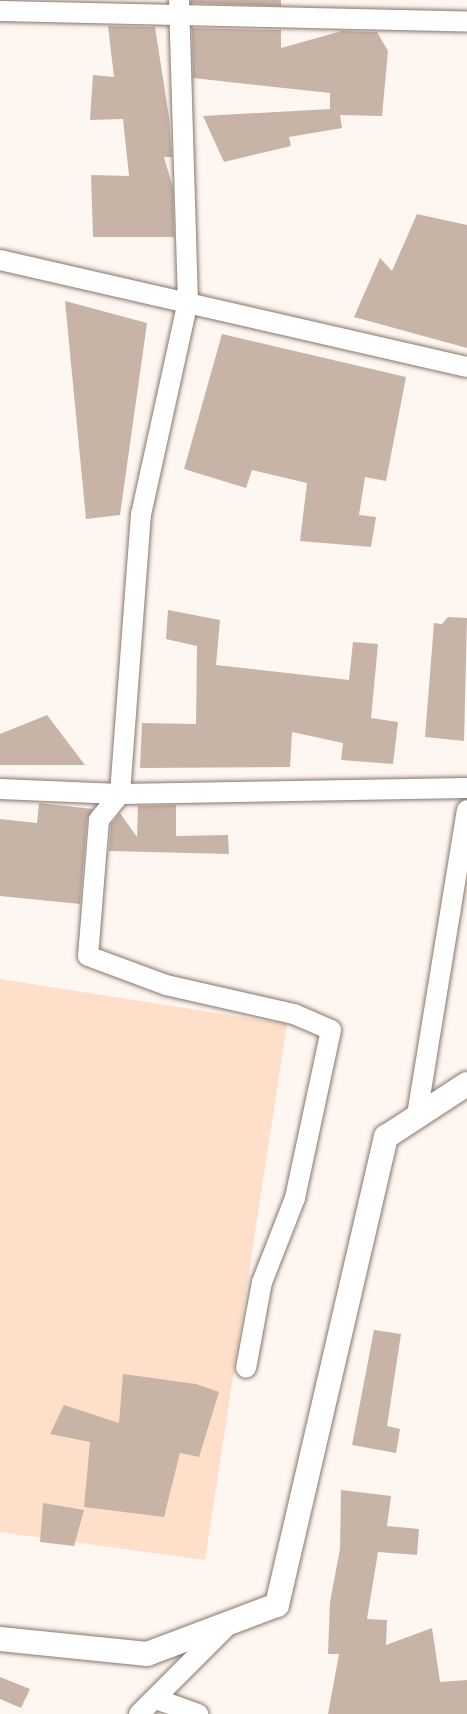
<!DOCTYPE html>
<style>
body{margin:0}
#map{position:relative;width:467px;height:1714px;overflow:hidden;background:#fef6f1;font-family:"Sofia Sans Condensed",sans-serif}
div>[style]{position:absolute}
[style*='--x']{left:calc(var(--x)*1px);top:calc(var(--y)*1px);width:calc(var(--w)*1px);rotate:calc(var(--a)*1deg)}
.green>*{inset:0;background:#ffdfc9}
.building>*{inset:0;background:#c7b4a7}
.roads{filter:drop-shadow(0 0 2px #88766a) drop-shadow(0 0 2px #88766a)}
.minor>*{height:20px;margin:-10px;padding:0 10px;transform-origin:10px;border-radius:10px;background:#fff}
.tertiary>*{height:24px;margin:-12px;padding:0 12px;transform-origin:12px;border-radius:12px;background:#fff}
span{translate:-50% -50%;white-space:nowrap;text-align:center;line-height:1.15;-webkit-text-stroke:6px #fff;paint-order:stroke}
</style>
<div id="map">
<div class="green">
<i style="clip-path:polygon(0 979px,287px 1024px,205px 1560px,0 1532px)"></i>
</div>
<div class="building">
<i style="clip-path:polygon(191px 0,281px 0,281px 6px,191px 3px)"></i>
<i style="clip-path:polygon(108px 26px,155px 27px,169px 117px,172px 157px,164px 157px,173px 188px,174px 237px,93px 237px,91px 175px,129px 176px,123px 119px,90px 120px,93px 75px,114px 77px)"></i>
<i style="clip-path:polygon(192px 28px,281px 30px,281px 48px,342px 31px,377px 32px,388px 51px,382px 116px,340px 115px,342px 128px,289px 137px,291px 146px,224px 162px,203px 116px,330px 109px,330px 93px,193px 78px)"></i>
<i style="clip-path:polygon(417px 214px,467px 225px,467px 348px,354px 317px,380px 258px,392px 271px)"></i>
<i style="clip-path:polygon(65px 301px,147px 323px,120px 515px,86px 519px)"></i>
<i style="clip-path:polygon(222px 334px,406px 377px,386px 481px,365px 477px,359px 515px,376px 517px,371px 547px,300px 541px,307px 483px,252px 470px,246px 488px,184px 469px)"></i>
<i style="clip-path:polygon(168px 610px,220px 620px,216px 665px,349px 680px,353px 642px,378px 644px,371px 718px,398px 722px,393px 764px,341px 760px,343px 743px,292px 732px,290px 767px,140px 768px,142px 723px,196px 724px,197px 646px,166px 639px)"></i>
<i style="clip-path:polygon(448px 617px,467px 618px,464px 741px,425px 737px,434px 623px,442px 624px)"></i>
<i style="clip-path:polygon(47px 715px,85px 765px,0 765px,0 734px)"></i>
<i style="clip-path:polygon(39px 803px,93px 809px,87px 819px,80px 904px,0 896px,0 819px,37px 823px)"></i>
<i style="clip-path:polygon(176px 805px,176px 836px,228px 835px,229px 854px,109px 851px,111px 825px,120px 813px,137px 837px,138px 806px)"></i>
<i style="clip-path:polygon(374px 1330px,401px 1334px,387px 1426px,400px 1429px,396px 1453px,352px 1445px)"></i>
<i style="clip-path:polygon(123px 1374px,196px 1384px,219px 1392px,199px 1457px,180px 1453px,164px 1517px,84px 1507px,90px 1442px,50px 1434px,64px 1405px,119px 1423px)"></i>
<i style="clip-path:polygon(341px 1490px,391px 1496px,387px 1526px,419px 1529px,417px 1555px,378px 1552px,367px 1619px,387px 1620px,386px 1645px,432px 1628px,440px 1682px,467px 1680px,467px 1714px,328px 1714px,339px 1654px,328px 1654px,330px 1602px,340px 1549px)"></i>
<i style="clip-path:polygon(43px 1503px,84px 1510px,74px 1546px,40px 1542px)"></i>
<i style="clip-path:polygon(0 1677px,30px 1689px,21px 1708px,0 1699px)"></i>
</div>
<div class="roads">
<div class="minor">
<i style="--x:179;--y:0;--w:301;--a:88.3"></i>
<i style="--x:188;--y:301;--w:218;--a:102.4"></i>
<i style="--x:141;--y:514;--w:281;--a:94.3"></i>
<i style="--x:120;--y:794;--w:33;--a:129"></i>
<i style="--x:99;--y:820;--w:136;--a:94.6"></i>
<i style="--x:88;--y:956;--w:83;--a:20.4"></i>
<i style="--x:166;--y:985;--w:131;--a:12.8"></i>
<i style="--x:294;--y:1014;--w:40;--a:23.4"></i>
<i style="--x:331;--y:1030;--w:172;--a:102.1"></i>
<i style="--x:295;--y:1198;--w:90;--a:111.4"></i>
<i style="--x:262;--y:1282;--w:87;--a:100.5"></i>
<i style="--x:0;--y:11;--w:467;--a:1.3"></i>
<i style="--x:0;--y:260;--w:479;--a:12.9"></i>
<i style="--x:0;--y:789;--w:120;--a:2.4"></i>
<i style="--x:120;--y:794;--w:347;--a:-1"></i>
<i style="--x:417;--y:1115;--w:309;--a:-80.7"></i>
<i style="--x:156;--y:1699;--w:45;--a:19.7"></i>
<i style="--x:139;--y:1714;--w:126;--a:-45"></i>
</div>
<div class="tertiary">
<i style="--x:0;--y:1639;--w:148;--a:5.8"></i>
<i style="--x:147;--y:1654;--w:139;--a:-20.7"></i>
<i style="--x:277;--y:1605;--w:481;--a:-76.9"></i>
<i style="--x:386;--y:1137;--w:97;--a:-33.2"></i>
</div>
</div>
</div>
